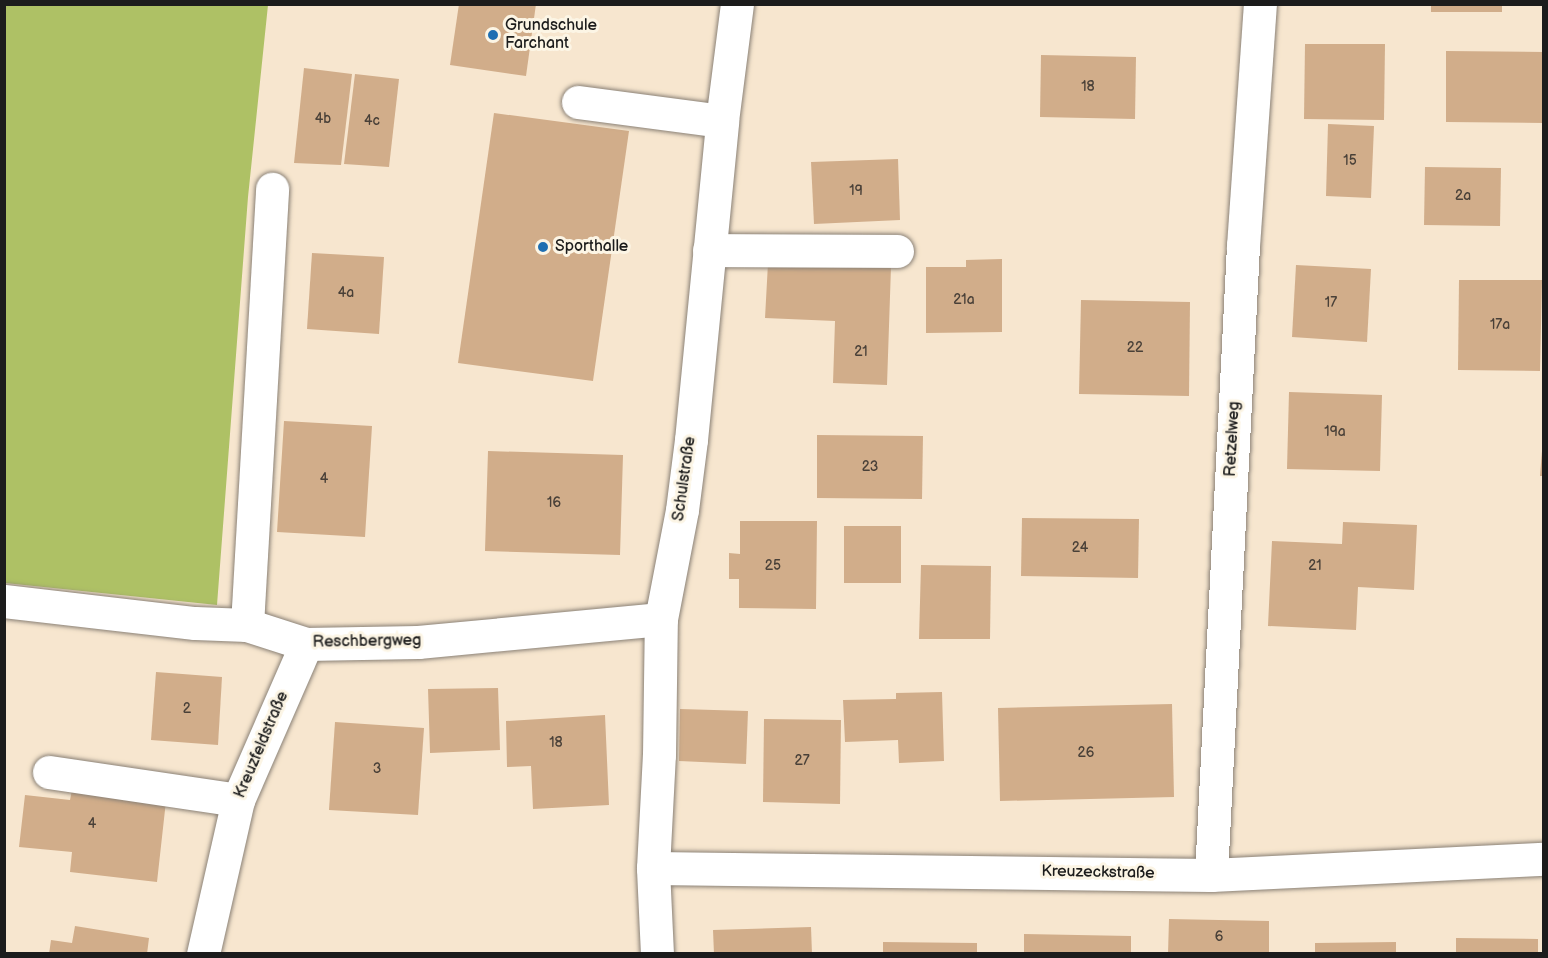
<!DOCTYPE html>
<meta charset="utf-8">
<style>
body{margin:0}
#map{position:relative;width:1548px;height:958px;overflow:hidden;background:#f7e6cf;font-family:"Balsamiq Sans",sans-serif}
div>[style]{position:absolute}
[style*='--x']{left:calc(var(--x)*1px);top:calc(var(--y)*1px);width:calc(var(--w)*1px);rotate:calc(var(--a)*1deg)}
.green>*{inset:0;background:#aec165}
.building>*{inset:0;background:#d1ad8a}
.roads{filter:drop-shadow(0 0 2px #8a8176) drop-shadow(0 0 2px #8a8176)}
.minor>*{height:33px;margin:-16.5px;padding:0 16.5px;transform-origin:16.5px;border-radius:16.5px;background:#fff}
.dots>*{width:16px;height:16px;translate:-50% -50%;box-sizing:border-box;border:3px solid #fcf5e5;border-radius:50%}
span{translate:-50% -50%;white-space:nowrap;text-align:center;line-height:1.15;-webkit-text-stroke:6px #fcf5e5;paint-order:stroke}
.number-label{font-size:14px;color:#494038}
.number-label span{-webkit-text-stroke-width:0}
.poi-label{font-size:16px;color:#1c1c1c}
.left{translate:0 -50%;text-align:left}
.street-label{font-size:16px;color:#1c1c1c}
.frame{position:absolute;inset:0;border:6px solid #1c1c1c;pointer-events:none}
</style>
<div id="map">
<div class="green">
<i style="clip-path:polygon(5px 4px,268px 5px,248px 197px,217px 605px,5px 583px)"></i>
</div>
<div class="building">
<i style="clip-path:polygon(459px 4px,536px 4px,526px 76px,450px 65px)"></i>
<i style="clip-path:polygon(1431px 4px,1502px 4px,1502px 12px,1431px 12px)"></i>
<i style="clip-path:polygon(1305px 44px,1385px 44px,1384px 120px,1304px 119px)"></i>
<i style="clip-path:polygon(1446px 51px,1544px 52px,1544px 123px,1446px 122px)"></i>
<i style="clip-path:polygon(1041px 55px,1136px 57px,1135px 119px,1040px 117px)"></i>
<i style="clip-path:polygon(304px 68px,352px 74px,341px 165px,294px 163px)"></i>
<i style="clip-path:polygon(355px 74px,399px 79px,389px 167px,344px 164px)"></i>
<i style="clip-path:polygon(494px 113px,629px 131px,593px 381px,458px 363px)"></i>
<i style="clip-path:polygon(1328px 124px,1374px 126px,1371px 198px,1326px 196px)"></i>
<i style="clip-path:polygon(898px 159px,900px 220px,814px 224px,811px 162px)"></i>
<i style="clip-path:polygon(1425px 167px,1501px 168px,1500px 226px,1424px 225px)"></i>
<i style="clip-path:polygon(312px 253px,384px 257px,379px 334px,307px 329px)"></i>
<i style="clip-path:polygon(1002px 259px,1002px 332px,926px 333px,926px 267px,966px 267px,966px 260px)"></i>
<i style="clip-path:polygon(768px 263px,891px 267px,887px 385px,833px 383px,835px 321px,765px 318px)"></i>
<i style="clip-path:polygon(1296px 265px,1371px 269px,1367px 342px,1292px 337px)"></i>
<i style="clip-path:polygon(1459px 280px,1542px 280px,1540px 371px,1458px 370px)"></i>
<i style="clip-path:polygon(1081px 300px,1190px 302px,1189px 396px,1079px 394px)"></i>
<i style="clip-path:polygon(1289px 392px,1382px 395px,1380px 471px,1287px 469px)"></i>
<i style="clip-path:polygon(284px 421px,372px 426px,365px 537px,277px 532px)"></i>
<i style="clip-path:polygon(817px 435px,923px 436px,922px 499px,817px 498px)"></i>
<i style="clip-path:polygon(488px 451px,623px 455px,620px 555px,485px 551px)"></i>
<i style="clip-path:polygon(1542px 451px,1544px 451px,1544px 476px,1540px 476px)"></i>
<i style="clip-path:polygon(1022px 518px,1139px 519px,1138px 578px,1021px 576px)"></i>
<i style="clip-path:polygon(740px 521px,817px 521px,816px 609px,739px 608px,739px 579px,729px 579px,729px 553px,740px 554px)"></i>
<i style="clip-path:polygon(1343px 522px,1417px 525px,1414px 590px,1358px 587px,1356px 630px,1268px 626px,1272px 541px,1342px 544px)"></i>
<i style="clip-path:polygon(844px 526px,901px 526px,901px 583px,844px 583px)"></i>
<i style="clip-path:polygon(921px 565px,991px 566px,990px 639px,919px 639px)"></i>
<i style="clip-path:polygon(156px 672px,222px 677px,218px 745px,151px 740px)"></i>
<i style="clip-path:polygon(498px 688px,500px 750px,430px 753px,428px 689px)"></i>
<i style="clip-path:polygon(942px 692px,944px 761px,899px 763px,898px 740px,845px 742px,843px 700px,896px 699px,896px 693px)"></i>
<i style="clip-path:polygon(1172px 704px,1174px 797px,1000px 801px,998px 708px)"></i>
<i style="clip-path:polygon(680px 709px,748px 711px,746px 764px,679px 761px)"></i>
<i style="clip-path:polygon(605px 715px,609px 805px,533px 809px,531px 766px,507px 767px,506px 721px)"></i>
<i style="clip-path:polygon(764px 719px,841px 720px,840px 804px,763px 802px)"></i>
<i style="clip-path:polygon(335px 722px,424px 728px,418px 815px,329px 810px)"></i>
<i style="clip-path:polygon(72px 790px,166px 801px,157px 882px,70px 872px,72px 852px,19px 847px,25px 795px,70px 800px)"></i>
<i style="clip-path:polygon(1169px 919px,1269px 921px,1269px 954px,1168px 954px)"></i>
<i style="clip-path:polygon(75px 926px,149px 938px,147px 954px,49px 954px,51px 940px,72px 943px)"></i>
<i style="clip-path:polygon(811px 927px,812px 954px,714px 954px,713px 930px)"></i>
<i style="clip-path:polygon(1024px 934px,1131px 936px,1131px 954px,1024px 954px)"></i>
<i style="clip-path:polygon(1456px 938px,1538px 939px,1538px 954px,1456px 954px)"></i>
<i style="clip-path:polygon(883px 942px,977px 943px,977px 954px,883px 954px)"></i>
<i style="clip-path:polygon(1396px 942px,1396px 954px,1315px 954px,1315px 943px)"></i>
</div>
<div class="roads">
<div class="minor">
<i style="--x:578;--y:102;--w:145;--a:7.5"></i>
<i style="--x:709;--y:250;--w:188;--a:0.3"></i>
<i style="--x:4;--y:601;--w:192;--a:6.6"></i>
<i style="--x:195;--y:623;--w:52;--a:2.2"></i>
<i style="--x:247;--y:625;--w:62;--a:17.9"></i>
<i style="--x:306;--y:644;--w:112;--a:-1"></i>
<i style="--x:418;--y:642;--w:244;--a:-5.4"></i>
<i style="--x:247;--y:625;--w:437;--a:-86.7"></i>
<i style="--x:49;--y:772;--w:191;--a:8.4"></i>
<i style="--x:653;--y:868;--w:558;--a:0.72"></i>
<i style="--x:1211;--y:875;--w:333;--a:-2.8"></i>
<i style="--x:1211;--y:875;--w:630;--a:-87.09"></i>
<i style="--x:1243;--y:246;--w:243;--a:-86"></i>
<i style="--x:203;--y:954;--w:158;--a:-77.2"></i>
<i style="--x:238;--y:800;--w:170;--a:-66.4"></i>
<i style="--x:657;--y:954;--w:86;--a:-92.7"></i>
<i style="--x:653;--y:868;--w:113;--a:-87"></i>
<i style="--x:659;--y:755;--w:136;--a:-89.2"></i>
<i style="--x:661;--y:619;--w:111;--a:-79.1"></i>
<i style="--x:682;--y:510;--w:71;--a:-82.7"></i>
<i style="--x:691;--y:440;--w:321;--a:-84.4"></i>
<i style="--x:722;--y:121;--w:118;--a:-82.7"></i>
</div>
</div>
<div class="dots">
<i style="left:493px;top:35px;background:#1f6fb2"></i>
<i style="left:543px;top:247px;background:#1f6fb2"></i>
</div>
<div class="number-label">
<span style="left:1088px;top:87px">18</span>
<span style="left:323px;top:119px">4b</span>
<span style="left:372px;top:121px">4c</span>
<span style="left:1350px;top:161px">15</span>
<span style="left:856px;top:191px">19</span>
<span style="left:1463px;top:196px">2a</span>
<span style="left:346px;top:293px">4a</span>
<span style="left:964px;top:300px">21a</span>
<span style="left:1331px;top:303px">17</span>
<span style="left:1500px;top:325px">17a</span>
<span style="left:1135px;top:348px">22</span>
<span style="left:861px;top:352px">21</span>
<span style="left:1335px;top:432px">19a</span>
<span style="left:870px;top:467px">23</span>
<span style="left:324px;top:479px">4</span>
<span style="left:554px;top:503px">16</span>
<span style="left:1080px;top:548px">24</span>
<span style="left:773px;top:566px">25</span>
<span style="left:1315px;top:566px">21</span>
<span style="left:187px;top:709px">2</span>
<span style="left:556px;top:743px">18</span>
<span style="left:1086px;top:753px">26</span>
<span style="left:802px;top:761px">27</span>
<span style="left:377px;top:769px">3</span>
<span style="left:92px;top:824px">4</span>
<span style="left:1219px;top:937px">6</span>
</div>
<div class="poi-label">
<span class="left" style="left:505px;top:35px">Grundschule<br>Farchant</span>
<span class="left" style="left:555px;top:247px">Sporthalle</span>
</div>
<div class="street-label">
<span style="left:1233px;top:439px;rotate:-87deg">Retzelweg</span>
<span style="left:685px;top:479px;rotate:-82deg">Schulstraße</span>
<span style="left:367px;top:642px;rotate:-1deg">Reschbergweg</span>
<span style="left:262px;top:745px;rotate:-67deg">Kreuzfeldstraße</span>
<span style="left:1098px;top:873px;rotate:1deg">Kreuzeckstraße</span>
</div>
<div class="frame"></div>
</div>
